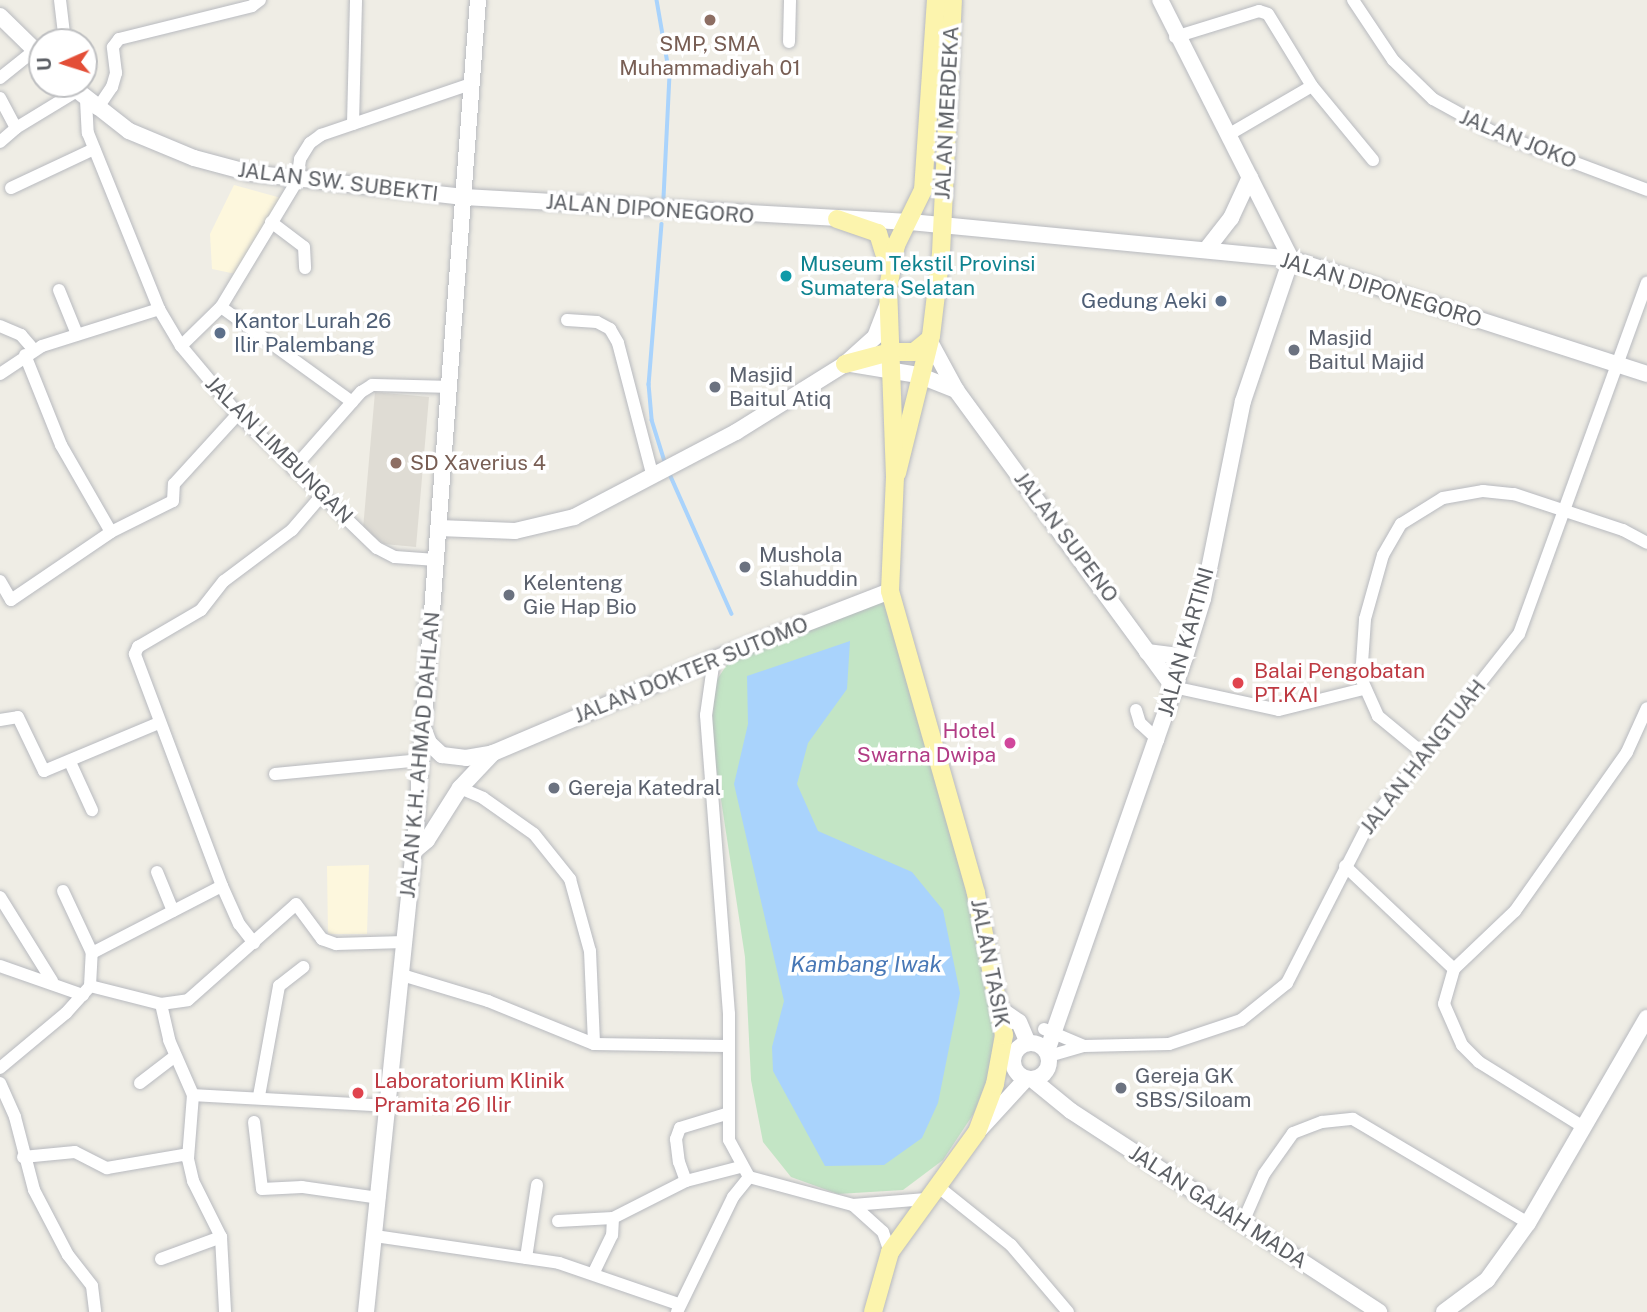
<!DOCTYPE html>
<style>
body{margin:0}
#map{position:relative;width:1647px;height:1312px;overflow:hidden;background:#efede5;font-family:"Public Sans",sans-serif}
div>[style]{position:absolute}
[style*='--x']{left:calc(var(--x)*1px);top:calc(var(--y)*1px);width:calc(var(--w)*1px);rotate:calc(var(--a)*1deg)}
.commercial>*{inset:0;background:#fdf7dd}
.education>*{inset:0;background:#dfdcd4}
.green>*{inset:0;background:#c3e5c5}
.water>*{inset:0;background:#a9d3fc}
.stream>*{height:3.5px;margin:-1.75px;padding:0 1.75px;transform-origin:1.75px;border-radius:1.75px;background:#a9d3fc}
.roads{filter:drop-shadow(0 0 2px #b8babf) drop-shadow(0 0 2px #b8babf)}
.street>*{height:12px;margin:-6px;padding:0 6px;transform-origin:6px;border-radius:6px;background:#fff}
.secondary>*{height:16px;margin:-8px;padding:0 8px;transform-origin:8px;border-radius:8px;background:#fff}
.secondary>.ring{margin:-8px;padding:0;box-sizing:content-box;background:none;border:16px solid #fff;border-radius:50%}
.primary>*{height:18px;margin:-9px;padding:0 9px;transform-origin:9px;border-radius:9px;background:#fcf4ad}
.dots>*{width:19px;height:19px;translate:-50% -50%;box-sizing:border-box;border:4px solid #fff;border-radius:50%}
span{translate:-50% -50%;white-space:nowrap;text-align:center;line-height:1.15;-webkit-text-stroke:7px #fff;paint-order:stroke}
.education-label{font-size:21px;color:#785e54}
.left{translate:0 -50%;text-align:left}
.street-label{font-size:21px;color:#5d6065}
.culture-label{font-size:21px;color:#0d838f}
.service-label{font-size:21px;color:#4e5e75}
.right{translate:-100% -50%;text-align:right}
.worship-label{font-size:21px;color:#5b616d}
.health-label{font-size:21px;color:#be3a42}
.hotel-label{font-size:21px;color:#b23c85}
.water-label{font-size:23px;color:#4878b6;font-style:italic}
.north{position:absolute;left:28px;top:28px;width:70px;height:70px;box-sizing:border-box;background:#fff;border:2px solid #bebfc1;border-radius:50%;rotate:267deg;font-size:19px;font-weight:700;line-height:28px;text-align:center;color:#5d6065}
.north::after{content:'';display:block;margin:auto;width:24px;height:32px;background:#e34e37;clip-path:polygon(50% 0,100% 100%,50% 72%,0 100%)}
</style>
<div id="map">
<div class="commercial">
<i style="clip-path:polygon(234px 185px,281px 198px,236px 274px,212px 269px,210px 234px)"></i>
<i style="clip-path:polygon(369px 865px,367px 934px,328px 934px,327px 866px)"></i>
</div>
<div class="education">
<i style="clip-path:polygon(375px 392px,429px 397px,416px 547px,384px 544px,363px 529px)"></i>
</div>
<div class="green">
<i style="clip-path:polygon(883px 600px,930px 751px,995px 1005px,993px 1064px,974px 1113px,943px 1160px,903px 1190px,838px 1194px,791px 1177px,763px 1142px,751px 1080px,745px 957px,711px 734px,716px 681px,732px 657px)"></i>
</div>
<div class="water">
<i style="clip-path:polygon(850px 641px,847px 689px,808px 743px,797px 784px,818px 831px,912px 872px,943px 910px,960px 993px,938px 1103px,922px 1138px,884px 1165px,825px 1166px,773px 1071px,772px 1047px,784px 1001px,734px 784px,748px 724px,747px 676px)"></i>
</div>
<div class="stream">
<i style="--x:657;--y:0;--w:76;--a:80.2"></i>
<i style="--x:670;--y:75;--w:123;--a:92.8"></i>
<i style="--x:662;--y:224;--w:161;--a:94.6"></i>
<i style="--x:649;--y:384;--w:36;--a:85"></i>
<i style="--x:652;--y:420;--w:47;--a:72.7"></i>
<i style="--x:669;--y:472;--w:155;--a:66.1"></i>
</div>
<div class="roads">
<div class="street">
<i style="--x:60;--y:0;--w:42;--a:83.2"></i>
<i style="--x:1353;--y:0;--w:72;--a:56.3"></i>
<i style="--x:1393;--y:60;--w:56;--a:44.3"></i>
<i style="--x:1433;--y:99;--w:68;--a:28.8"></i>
<i style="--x:1493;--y:132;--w:165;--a:20.6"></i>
<i style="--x:1175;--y:37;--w:88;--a:-17.2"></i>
<i style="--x:1259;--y:11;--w:9;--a:18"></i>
<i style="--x:1268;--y:14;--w:84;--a:58.6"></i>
<i style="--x:1312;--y:86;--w:96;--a:50.5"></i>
<i style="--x:789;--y:42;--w:42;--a:-88.6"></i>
<i style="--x:0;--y:78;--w:45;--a:-38.7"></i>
<i style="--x:0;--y:98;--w:34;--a:62"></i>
<i style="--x:16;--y:128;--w:69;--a:-31.4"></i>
<i style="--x:86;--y:100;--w:33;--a:87"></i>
<i style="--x:88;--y:133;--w:190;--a:68"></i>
<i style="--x:159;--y:309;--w:43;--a:59.3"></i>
<i style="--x:181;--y:346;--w:89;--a:50"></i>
<i style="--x:238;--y:414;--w:193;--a:44"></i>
<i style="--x:377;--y:548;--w:20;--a:27"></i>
<i style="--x:395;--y:557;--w:41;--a:4.2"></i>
<i style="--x:97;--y:109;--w:27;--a:-56"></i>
<i style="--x:112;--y:87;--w:15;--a:-74"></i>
<i style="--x:116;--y:73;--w:26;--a:-97"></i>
<i style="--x:113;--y:47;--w:10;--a:-53"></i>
<i style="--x:119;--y:39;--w:137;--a:-13.9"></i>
<i style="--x:252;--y:6;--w:10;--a:-37"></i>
<i style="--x:353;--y:124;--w:124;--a:-88.6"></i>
<i style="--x:1228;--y:135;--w:97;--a:-30.3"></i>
<i style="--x:0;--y:142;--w:21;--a:-41"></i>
<i style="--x:11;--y:188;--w:92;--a:-25.2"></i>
<i style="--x:271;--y:222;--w:41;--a:37.1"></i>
<i style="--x:304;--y:247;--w:21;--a:87"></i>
<i style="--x:59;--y:290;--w:48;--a:67.8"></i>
<i style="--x:221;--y:307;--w:162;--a:35.9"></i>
<i style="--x:567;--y:320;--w:30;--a:4"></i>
<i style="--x:597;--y:322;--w:15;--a:28"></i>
<i style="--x:610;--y:329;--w:16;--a:60"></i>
<i style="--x:618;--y:343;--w:138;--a:75.4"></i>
<i style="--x:0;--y:326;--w:23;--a:23"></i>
<i style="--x:21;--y:335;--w:20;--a:49"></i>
<i style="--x:181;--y:346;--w:56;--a:-44.3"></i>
<i style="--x:221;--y:307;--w:147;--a:-58.9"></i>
<i style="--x:297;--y:181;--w:22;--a:-82"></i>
<i style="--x:300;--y:159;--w:19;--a:-58"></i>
<i style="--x:310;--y:143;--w:14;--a:-36"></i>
<i style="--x:321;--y:135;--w:158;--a:-18.8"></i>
<i style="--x:25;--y:355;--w:97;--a:68.2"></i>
<i style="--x:61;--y:445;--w:100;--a:60.1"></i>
<i style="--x:111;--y:532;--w:69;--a:-26.6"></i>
<i style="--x:173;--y:501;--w:17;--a:-87"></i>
<i style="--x:174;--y:484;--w:95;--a:-47.6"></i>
<i style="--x:0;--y:374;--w:50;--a:-33.7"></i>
<i style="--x:42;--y:346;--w:123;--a:-17.5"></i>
<i style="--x:293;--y:469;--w:103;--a:-48.6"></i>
<i style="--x:361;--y:392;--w:13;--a:-32"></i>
<i style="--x:372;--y:385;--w:74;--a:1.5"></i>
<i style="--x:0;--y:581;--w:22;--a:60"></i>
<i style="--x:11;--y:600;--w:121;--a:-34.2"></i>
<i style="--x:714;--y:659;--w:57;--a:98.1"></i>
<i style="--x:706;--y:715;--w:300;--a:85.6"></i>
<i style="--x:729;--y:1014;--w:126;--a:90"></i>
<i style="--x:729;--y:1140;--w:42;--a:61.6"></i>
<i style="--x:749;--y:1177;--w:108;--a:15.1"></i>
<i style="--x:853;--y:1205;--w:40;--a:42"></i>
<i style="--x:883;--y:1232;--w:21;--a:71"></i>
<i style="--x:1173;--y:687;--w:108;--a:12.2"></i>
<i style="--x:1279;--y:710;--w:87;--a:-14"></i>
<i style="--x:1136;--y:710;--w:14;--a:73"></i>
<i style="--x:1140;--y:723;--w:25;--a:43"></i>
<i style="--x:0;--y:720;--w:18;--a:-9"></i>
<i style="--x:18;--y:717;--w:60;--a:64.3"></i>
<i style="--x:44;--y:771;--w:125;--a:-22.7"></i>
<i style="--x:1424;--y:754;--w:60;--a:-140.4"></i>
<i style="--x:1378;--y:716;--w:42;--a:-114.1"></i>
<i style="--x:1361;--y:678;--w:59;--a:-86.1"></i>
<i style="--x:1365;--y:619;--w:66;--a:-74.3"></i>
<i style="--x:1383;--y:555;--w:36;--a:-60"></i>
<i style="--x:1401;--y:524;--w:49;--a:-31.8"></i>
<i style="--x:1443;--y:498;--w:41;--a:-9.9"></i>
<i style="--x:1483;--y:491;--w:31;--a:6"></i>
<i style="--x:1514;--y:494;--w:115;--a:18.3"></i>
<i style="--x:1623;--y:530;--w:27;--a:28"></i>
<i style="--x:70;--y:762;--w:53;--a:65.4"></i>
<i style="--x:275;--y:774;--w:147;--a:-5.5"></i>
<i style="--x:460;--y:788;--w:25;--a:23"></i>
<i style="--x:483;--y:798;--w:62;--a:35.2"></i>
<i style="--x:534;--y:834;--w:58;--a:51.3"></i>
<i style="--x:570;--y:879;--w:75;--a:74.5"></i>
<i style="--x:590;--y:951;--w:93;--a:87.5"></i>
<i style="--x:1345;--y:866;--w:150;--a:43.4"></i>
<i style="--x:1454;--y:969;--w:36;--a:106"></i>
<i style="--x:1444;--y:1004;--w:45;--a:66.3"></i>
<i style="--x:1462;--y:1045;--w:24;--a:45"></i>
<i style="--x:1479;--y:1062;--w:121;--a:31.9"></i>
<i style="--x:157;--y:872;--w:42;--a:67.7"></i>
<i style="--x:63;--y:891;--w:68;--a:64.9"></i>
<i style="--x:92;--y:953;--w:146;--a:-27.3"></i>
<i style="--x:0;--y:897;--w:99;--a:58.2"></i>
<i style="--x:254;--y:943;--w:24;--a:-128"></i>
<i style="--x:239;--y:924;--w:42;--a:-114.1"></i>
<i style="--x:222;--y:886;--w:248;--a:-110.6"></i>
<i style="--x:135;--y:654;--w:8;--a:-67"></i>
<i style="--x:138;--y:647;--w:73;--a:-30.4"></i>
<i style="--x:201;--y:610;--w:37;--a:-52"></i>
<i style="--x:224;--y:581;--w:85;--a:-36.9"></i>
<i style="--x:292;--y:530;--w:46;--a:-49.4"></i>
<i style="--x:0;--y:966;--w:88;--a:19.3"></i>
<i style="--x:1454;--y:969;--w:84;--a:-43.6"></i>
<i style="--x:1515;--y:911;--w:194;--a:-54.8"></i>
<i style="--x:1627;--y:752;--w:48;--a:-65.6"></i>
<i style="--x:402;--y:975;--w:90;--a:16.8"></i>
<i style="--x:488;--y:1001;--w:114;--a:22.1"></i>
<i style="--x:594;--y:1044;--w:133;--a:0.9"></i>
<i style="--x:90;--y:986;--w:33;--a:-87"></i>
<i style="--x:161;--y:1004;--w:37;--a:77"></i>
<i style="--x:169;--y:1040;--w:60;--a:66.4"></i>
<i style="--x:1044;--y:1029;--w:43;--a:23"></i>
<i style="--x:1084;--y:1046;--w:85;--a:-1.3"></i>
<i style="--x:1169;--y:1044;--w:76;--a:-18.4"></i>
<i style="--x:1241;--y:1020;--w:59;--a:-38.8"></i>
<i style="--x:1287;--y:983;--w:178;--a:-62.9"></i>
<i style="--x:1368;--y:825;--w:243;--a:-51.7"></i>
<i style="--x:1519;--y:634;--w:374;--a:-70"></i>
<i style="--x:1049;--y:1056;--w:36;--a:-16"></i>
<i style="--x:0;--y:1068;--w:86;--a:-39.8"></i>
<i style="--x:66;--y:1013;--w:36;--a:-48"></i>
<i style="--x:90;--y:986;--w:73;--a:14.2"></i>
<i style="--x:161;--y:1004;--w:27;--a:-8"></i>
<i style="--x:188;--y:1000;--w:144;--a:-41.6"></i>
<i style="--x:296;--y:904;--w:44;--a:53.4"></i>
<i style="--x:322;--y:939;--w:15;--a:20"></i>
<i style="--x:336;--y:944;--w:68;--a:-1.7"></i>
<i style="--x:0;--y:1083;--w:37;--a:66"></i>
<i style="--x:15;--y:1117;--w:75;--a:75.4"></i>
<i style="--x:34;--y:1190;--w:73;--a:62.4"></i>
<i style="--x:68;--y:1255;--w:39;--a:52"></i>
<i style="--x:92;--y:1286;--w:26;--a:83"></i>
<i style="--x:140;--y:1083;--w:44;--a:-37.6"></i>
<i style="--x:193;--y:1095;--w:64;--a:94.5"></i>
<i style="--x:188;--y:1159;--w:23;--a:77"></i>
<i style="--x:193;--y:1181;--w:63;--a:63.4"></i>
<i style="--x:221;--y:1237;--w:75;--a:86.9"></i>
<i style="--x:193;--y:1095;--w:196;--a:3.2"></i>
<i style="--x:259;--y:1096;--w:112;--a:-79.7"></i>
<i style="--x:279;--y:986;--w:31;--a:-38"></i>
<i style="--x:726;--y:1114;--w:48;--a:163.1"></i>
<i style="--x:680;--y:1128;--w:12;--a:110"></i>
<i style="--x:676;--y:1139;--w:23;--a:83"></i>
<i style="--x:679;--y:1162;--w:20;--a:70"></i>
<i style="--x:686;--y:1181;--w:56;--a:-14.5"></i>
<i style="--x:254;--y:1122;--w:67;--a:83.2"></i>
<i style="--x:262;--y:1189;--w:40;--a:-2.9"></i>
<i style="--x:302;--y:1187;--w:78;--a:8.1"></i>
<i style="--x:23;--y:1157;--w:52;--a:-5.5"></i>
<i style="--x:75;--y:1152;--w:36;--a:27"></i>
<i style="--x:107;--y:1168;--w:82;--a:-9.8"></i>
<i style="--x:936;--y:1185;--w:96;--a:38.7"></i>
<i style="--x:1011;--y:1245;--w:88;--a:49.6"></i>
<i style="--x:853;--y:1205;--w:73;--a:-4.7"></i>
<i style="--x:613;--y:1218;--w:82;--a:-26.9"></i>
<i style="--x:558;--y:1221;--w:55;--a:-3.1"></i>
<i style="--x:613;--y:1218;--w:17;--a:93"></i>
<i style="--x:612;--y:1235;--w:41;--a:115.9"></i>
<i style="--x:1243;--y:1222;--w:52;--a:-66.4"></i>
<i style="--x:1264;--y:1174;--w:50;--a:-54.7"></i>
<i style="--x:1293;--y:1133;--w:31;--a:-21"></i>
<i style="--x:1322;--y:1122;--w:31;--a:-6"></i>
<i style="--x:1353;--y:1119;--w:204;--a:30.7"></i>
<i style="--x:375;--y:1236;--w:186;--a:8.3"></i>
<i style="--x:559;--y:1263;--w:126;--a:19"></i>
<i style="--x:526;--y:1258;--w:74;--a:-81.4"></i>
<i style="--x:161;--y:1259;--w:64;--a:-20.1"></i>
<i style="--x:677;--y:1312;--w:128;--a:-64"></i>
<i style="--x:733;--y:1197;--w:26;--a:-51"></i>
</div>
<div class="secondary">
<i style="--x:0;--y:16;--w:59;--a:44.3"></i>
<i style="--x:69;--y:84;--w:76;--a:38.1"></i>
<i style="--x:129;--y:131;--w:70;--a:22.6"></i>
<i style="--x:194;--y:158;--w:58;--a:15"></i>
<i style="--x:250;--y:173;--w:214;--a:6.4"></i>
<i style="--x:463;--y:197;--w:448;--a:3.2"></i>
<i style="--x:910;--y:222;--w:383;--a:5.5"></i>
<i style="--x:1291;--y:259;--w:374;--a:17.9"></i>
<i style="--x:1206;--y:250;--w:41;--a:-52"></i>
<i style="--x:1231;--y:218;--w:45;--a:-65.1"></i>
<i style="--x:929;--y:340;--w:57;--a:61.6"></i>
<i style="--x:956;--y:390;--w:368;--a:53.8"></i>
<i style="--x:851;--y:364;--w:68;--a:9.3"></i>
<i style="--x:918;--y:375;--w:41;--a:21.5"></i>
<i style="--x:439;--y:528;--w:76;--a:2.3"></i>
<i style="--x:515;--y:531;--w:61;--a:-13.3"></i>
<i style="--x:574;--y:517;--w:183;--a:-27.7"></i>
<i style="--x:736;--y:432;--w:128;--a:-32"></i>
<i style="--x:845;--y:364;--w:40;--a:-42"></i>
<i style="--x:875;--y:337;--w:34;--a:-69"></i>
<i style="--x:1147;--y:652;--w:38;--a:7"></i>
<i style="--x:424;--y:730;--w:14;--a:69"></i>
<i style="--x:429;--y:743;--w:18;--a:43"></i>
<i style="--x:442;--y:755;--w:24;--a:7"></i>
<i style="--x:466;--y:758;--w:27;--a:-10"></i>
<i style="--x:493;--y:753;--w:240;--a:-23"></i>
<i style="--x:714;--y:659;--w:189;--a:-21.1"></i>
<i style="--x:414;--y:851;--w:17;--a:-40"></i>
<i style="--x:427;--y:840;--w:62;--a:-57.6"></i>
<i style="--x:460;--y:788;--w:48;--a:-46.7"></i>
<i style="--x:1003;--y:1011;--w:19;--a:35"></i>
<i style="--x:1019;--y:1022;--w:23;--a:67"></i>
<i class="ring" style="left:1013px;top:1043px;width:20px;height:20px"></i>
<i style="--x:1047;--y:1051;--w:417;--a:-70.7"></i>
<i style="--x:1185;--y:657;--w:61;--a:-72.8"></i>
<i style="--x:1203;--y:599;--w:202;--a:-78.6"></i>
<i style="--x:1243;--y:401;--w:150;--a:-71.3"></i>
<i style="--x:1291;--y:259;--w:290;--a:-116.8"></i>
<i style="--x:1033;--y:1080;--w:49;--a:39.2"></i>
<i style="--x:1071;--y:1111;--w:368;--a:33.1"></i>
<i style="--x:980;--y:1129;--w:68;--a:-47.4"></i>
<i style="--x:366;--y:1312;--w:463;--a:-84.1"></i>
<i style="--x:414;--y:851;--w:853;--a:-85.7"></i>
<i style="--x:1444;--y:1312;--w:54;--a:-36.7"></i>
<i style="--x:1487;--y:1280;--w:70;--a:-54.3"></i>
<i style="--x:1528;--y:1223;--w:237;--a:-59.9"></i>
</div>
<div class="primary">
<i style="--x:837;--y:219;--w:43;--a:18.9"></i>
<i style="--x:878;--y:233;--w:34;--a:73"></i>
<i style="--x:845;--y:364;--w:47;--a:-14.9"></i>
<i style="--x:890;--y:352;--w:24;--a:0"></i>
<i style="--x:914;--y:352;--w:19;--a:-39"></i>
<i style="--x:897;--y:473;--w:141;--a:-76.1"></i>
<i style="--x:931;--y:336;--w:84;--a:-83.1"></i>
<i style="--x:941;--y:253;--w:253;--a:-87.3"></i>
<i style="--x:873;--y:1312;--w:62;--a:-74.2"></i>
<i style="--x:890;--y:1252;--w:148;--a:-54.1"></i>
<i style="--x:977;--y:1132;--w:51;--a:-69.4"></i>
<i style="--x:995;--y:1084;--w:50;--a:-79.6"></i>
<i style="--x:1004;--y:1035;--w:145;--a:-101.2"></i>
<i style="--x:976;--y:893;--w:314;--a:-105.9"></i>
<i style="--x:890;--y:591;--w:114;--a:-87.5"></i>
<i style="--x:895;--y:477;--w:189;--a:-92.1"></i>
<i style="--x:888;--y:288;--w:44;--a:-79.5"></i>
<i style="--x:896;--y:245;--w:61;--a:-63.9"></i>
<i style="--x:923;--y:190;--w:190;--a:-86.1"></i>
</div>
</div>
<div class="dots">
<i style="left:710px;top:20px;background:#8d6e63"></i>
<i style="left:786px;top:276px;background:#0f9aa8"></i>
<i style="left:1221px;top:301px;background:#5c6f8a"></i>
<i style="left:220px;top:333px;background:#5c6f8a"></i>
<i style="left:1294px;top:350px;background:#6b7280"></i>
<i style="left:715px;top:387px;background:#6b7280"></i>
<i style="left:396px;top:463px;background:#8d6e63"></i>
<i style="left:745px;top:567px;background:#6b7280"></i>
<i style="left:509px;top:595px;background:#6b7280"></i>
<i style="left:1238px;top:683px;background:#e0444e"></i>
<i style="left:1010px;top:743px;background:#d1479c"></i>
<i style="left:554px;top:788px;background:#6b7280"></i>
<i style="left:1121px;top:1088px;background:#6b7280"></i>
<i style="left:358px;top:1093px;background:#e0444e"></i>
</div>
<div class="education-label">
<span style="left:710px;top:56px">SMP, SMA<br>Muhammadiyah 01</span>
<span class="left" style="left:410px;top:463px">SD Xaverius 4</span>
</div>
<div class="street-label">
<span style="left:947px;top:113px;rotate:-87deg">JALAN MERDEKA</span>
<span style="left:1518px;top:139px;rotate:22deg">JALAN JOKO</span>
<span style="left:338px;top:182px;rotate:7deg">JALAN SW. SUBEKTI</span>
<span style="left:650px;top:209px;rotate:4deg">JALAN DIPONEGORO</span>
<span style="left:1381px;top:290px;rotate:17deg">JALAN DIPONEGORO</span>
<span style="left:279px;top:450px;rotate:45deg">JALAN LIMBUNGAN</span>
<span style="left:1066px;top:537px;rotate:53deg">JALAN SUPENO</span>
<span style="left:1186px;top:642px;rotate:-74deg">JALAN KARTINI</span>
<span style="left:691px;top:670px;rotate:-22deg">JALAN DOKTER SUTOMO</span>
<span style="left:420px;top:755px;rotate:-85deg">JALAN K.H. AHMAD DAHLAN</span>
<span style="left:1423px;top:757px;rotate:-52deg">JALAN HANGTUAH</span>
<span style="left:990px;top:963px;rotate:79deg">JALAN TASIK</span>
<span style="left:1218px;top:1207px;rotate:33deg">JALAN GAJAH MADA</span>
</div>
<div class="culture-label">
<span class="left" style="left:800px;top:276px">Museum Tekstil Provinsi<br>Sumatera Selatan</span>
</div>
<div class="service-label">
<span class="right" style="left:1207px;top:301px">Gedung Aeki</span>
<span class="left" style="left:234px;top:333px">Kantor Lurah 26<br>Ilir Palembang</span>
</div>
<div class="worship-label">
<span class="left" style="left:1308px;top:350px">Masjid<br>Baitul Majid</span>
<span class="left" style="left:729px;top:387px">Masjid<br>Baitul Atiq</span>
<span class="left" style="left:759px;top:567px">Mushola<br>Slahuddin</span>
<span class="left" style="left:523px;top:595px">Kelenteng<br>Gie Hap Bio</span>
<span class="left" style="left:568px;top:788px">Gereja Katedral</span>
<span class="left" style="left:1135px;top:1088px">Gereja GK<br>SBS/Siloam</span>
</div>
<div class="health-label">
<span class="left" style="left:1254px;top:683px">Balai Pengobatan<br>PT.KAI</span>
<span class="left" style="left:374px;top:1093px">Laboratorium Klinik<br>Pramita 26 Ilir</span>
</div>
<div class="hotel-label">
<span class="right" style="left:996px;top:743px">Hotel<br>Swarna Dwipa</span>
</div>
<div class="water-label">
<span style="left:866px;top:964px">Kambang Iwak</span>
</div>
<div class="north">U</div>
</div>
